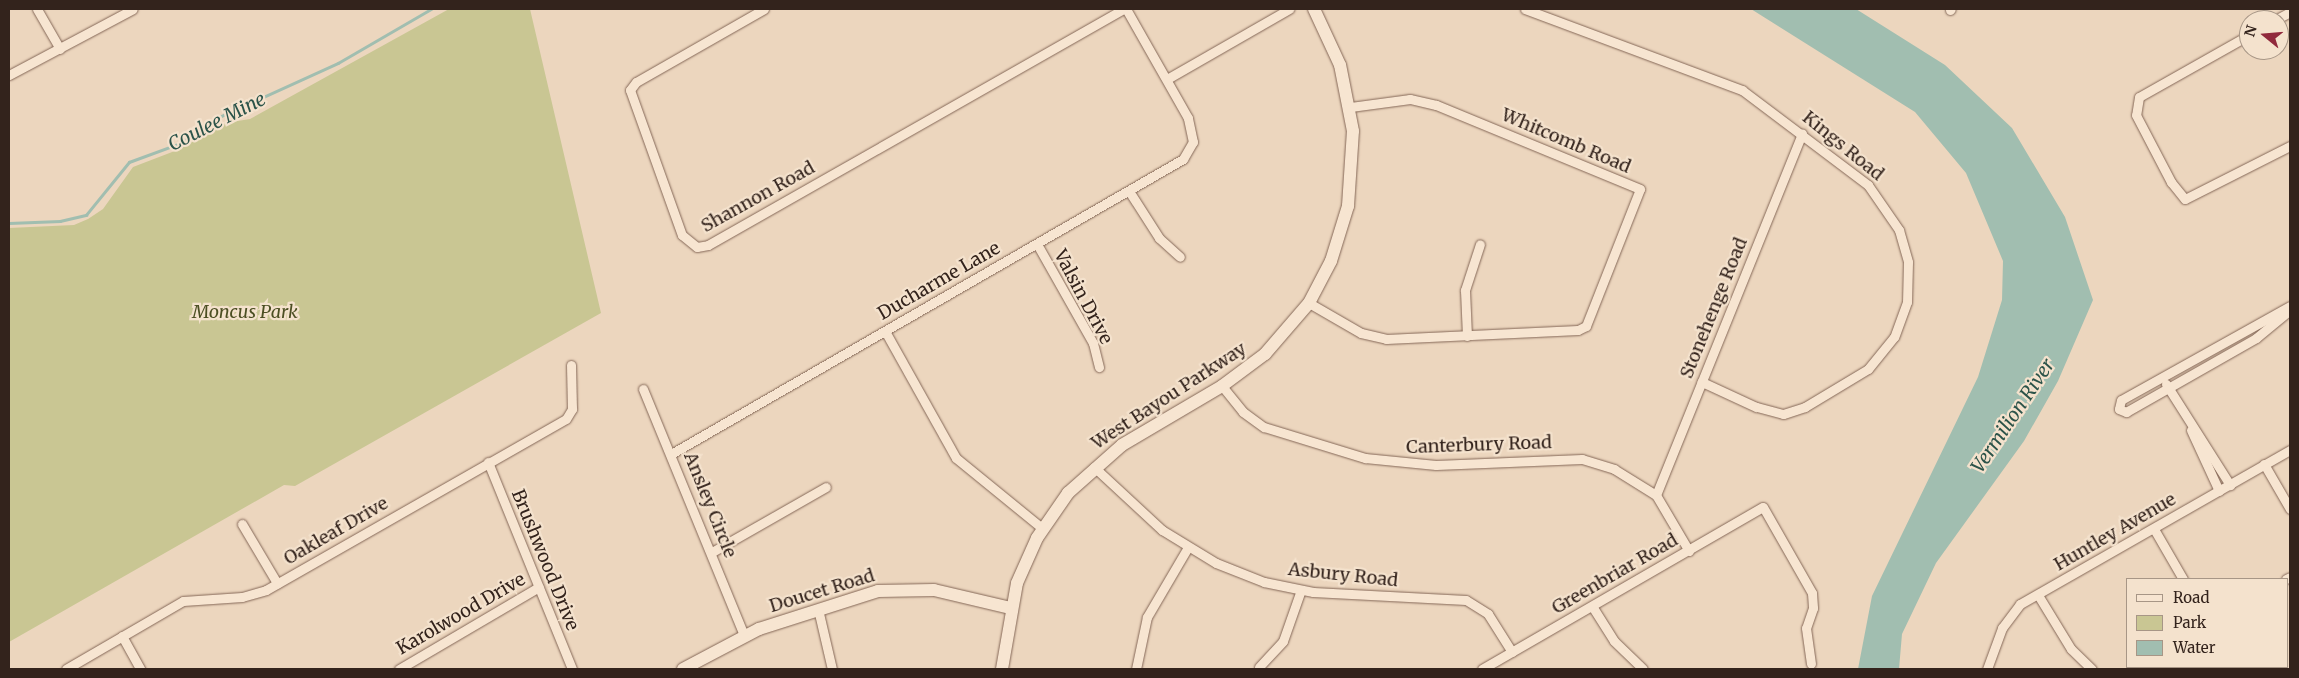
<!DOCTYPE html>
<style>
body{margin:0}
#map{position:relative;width:2299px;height:678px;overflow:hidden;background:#ecd6be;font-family:Merriweather,serif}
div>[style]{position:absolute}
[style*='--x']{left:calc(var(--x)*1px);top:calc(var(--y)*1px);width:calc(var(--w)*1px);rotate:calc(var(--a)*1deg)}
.green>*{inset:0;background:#c9c693}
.water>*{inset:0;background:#a1beb0}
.stream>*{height:2.5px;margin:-1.25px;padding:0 1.25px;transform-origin:1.25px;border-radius:1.25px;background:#a1beb0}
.roads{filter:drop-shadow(0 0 1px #846757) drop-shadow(0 0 1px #846757)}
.street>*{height:9px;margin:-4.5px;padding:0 4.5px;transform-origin:4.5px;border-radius:4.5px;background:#f7e5d1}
.secondary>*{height:12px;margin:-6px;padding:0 6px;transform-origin:6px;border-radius:6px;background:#f7e5d1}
span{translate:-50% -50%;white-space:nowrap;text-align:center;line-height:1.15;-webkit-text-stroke:4.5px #f4e2cd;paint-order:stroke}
.street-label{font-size:18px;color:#33231c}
.park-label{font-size:18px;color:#4c4f23;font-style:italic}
.water-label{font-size:19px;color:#2b5349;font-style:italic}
.frame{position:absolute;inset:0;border:10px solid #33231c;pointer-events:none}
.legend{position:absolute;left:2126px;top:578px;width:162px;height:90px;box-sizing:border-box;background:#f4e2cd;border:1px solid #a79686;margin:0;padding:6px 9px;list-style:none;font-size:15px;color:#33231c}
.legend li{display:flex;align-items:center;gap:10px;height:25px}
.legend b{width:25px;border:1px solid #a79686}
.north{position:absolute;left:2239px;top:10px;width:50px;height:50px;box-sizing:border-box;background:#f4e2cd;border:1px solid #a79686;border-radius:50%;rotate:287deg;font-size:14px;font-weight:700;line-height:20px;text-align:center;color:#33231c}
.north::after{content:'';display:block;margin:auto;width:18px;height:22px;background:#91293c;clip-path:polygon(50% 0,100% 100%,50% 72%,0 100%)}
</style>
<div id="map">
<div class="green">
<i style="clip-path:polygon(449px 9px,530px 9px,601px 313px,295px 486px,284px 485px,9px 642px,9px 228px,74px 225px,88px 219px,103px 209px,133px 167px,180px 149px,219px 124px,250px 119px)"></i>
</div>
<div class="water">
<i style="clip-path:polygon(1751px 9px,1856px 9px,1945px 65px,2012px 128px,2065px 217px,2093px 300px,2058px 381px,2024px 441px,1936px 563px,1902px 634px,1899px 669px,1858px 669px,1872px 596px,1978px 377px,2002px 300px,2003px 261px,1966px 173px,1915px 112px)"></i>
</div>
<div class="stream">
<i style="--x:9;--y:223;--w:51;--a:-2.2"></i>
<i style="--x:60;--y:221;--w:27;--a:-13"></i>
<i style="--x:86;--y:215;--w:68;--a:-50.9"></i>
<i style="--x:129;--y:162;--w:52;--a:-20.2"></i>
<i style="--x:178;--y:144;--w:45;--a:-34"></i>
<i style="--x:215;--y:119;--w:135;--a:-24.5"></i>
<i style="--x:338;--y:63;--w:108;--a:-30.1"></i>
</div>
<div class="roads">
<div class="street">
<i style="--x:37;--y:9;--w:46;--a:60.1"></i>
<i style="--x:764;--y:9;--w:147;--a:150.3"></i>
<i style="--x:636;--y:82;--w:10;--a:127"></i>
<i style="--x:630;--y:90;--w:154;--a:70.3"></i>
<i style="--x:682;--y:235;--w:19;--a:39"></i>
<i style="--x:697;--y:247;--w:11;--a:-10"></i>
<i style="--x:708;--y:245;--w:477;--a:-29.6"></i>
<i style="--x:1525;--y:9;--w:232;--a:20.5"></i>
<i style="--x:1742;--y:90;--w:158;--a:37"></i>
<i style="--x:1868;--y:185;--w:55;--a:55.4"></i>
<i style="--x:1899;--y:230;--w:33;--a:74"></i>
<i style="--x:1908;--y:262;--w:40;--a:91.4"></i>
<i style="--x:1907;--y:302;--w:37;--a:110"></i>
<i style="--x:1894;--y:337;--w:41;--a:129.1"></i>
<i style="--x:1868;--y:369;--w:74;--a:148.9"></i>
<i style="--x:1805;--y:407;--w:23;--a:162"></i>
<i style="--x:1783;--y:414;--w:28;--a:-165"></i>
<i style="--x:1756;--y:407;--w:60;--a:-155.2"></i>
<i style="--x:1950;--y:10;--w:1;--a:-45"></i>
<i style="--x:2275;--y:20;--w:17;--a:-28"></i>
<i style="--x:2249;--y:35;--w:126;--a:150.6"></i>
<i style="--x:2139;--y:97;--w:18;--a:99"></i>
<i style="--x:2136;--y:115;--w:76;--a:62.4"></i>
<i style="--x:2171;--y:182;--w:22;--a:51"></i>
<i style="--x:2185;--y:199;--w:118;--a:-26.8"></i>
<i style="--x:9;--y:75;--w:140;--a:-28"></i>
<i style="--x:1167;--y:79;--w:141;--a:-29.8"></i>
<i style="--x:1129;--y:191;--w:56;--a:57.4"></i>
<i style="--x:1159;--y:238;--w:28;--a:42"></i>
<i style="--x:1037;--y:244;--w:114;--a:60.5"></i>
<i style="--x:1093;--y:343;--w:25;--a:76"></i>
<i style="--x:1309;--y:303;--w:60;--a:30"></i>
<i style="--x:1361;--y:333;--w:26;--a:13"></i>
<i style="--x:1386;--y:339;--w:192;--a:-2.7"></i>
<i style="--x:1578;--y:330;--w:9;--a:-27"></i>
<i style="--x:1586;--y:326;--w:147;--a:-68.5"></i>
<i style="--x:1640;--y:189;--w:221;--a:-157.6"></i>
<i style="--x:1436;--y:105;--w:27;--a:-167"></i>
<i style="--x:1410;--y:99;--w:60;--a:172.3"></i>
<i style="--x:2290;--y:306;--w:193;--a:150.9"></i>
<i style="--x:2121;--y:400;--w:9;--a:103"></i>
<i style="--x:2119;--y:409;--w:8;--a:23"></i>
<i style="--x:2126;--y:412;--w:150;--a:-29.6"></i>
<i style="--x:2256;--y:338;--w:44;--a:-39.5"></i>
<i style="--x:885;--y:331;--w:145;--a:60.8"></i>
<i style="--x:956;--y:458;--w:112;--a:39.2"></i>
<i style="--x:1467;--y:336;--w:46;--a:-92.5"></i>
<i style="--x:1465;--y:290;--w:48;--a:-71.9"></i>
<i style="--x:2166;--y:384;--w:120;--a:57.6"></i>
<i style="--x:1222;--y:386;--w:33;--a:51"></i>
<i style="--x:1243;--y:412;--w:26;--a:36"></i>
<i style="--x:1264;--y:427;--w:106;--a:17.1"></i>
<i style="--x:1365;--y:458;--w:71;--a:5.6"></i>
<i style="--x:1436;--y:465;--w:146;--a:-2.4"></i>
<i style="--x:1582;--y:459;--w:34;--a:17"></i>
<i style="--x:1614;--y:469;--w:49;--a:31.8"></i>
<i style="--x:1656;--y:495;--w:65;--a:59.5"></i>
<i style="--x:643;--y:389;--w:266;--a:67.7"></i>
<i style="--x:2191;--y:430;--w:67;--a:65.3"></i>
<i style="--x:671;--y:454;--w:591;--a:-29.95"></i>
<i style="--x:1183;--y:159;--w:20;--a:-60"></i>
<i style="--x:1193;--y:142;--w:25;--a:-102"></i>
<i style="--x:1188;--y:118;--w:125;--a:-119.6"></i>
<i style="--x:488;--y:462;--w:223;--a:67.9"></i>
<i style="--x:2264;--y:464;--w:52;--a:60"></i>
<i style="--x:1094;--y:467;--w:93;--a:42.8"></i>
<i style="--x:1162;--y:530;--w:63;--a:31.4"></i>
<i style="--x:1216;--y:563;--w:52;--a:21.6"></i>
<i style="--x:1264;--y:582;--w:50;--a:11.5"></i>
<i style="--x:1313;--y:592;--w:153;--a:3"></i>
<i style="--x:1466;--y:600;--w:26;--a:32"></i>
<i style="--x:1488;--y:614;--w:45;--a:57.7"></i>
<i style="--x:1656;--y:495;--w:390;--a:-68"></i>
<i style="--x:242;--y:524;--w:69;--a:59.3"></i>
<i style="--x:2154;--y:529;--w:58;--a:59.9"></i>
<i style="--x:712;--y:552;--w:131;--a:-29.7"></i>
<i style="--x:2286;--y:579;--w:4;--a:-27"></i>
<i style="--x:2038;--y:595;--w:63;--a:58.6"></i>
<i style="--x:2071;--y:649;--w:29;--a:44"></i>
<i style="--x:1592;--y:606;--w:41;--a:57.8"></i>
<i style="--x:1614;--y:641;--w:40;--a:44"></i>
<i style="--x:818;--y:609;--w:62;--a:76.9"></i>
<i style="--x:122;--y:636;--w:38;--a:61"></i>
<i style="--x:1259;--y:667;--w:35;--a:-47"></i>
<i style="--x:1283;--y:641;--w:54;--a:-70.6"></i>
<i style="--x:66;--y:669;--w:135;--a:-30.2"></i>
<i style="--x:183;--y:601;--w:59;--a:-3.9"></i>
<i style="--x:242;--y:597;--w:25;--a:-16"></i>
<i style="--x:266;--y:590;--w:345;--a:-29.7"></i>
<i style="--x:566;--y:419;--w:12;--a:-59"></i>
<i style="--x:572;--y:409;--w:44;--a:-91.3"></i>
<i style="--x:399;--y:669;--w:162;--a:-30.4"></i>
<i style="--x:1136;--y:669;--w:53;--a:-78.1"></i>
<i style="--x:1147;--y:617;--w:81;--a:-59.6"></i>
<i style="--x:1482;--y:669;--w:324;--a:-30"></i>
<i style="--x:1763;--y:507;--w:99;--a:60.3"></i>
<i style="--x:1812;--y:593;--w:15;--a:86"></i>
<i style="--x:1813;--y:608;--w:21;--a:109"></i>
<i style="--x:1806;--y:628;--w:36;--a:82"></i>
<i style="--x:1987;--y:669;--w:44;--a:-69.9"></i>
<i style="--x:2002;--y:628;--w:30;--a:-53"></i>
<i style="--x:2020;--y:604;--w:311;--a:-29.7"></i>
</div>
<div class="secondary">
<i style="--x:683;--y:669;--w:86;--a:-27.8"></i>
<i style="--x:759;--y:629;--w:125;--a:-17.7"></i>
<i style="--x:878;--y:591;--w:56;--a:-1"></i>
<i style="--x:934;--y:590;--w:78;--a:13.3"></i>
<i style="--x:1002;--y:669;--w:87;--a:-80.1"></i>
<i style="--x:1017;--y:583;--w:49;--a:-66"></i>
<i style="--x:1037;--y:538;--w:55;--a:-55.4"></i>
<i style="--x:1068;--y:493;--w:72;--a:-41.6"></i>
<i style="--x:1122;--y:445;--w:116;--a:-30.5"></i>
<i style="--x:1222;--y:386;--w:54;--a:-36.7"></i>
<i style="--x:1265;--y:354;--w:67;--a:-49.2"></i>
<i style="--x:1309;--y:303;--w:47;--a:-62.4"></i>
<i style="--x:1331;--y:261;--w:58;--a:-72.8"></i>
<i style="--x:1348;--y:206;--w:75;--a:-86.2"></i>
<i style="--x:1353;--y:131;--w:67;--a:-101.1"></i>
<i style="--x:1340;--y:65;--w:62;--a:-114.9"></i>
</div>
</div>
<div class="street-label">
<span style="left:1566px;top:141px;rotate:23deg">Whitcomb Road</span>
<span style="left:1843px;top:146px;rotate:39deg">Kings Road</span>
<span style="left:758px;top:197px;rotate:-29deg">Shannon Road</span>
<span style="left:939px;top:281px;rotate:-30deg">Ducharme Lane</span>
<span style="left:1083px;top:297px;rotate:62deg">Valsin Drive</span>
<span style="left:1714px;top:308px;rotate:-68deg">Stonehenge Road</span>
<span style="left:1169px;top:396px;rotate:-33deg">West Bayou Parkway</span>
<span style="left:1479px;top:445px;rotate:-2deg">Canterbury Road</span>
<span style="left:710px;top:505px;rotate:68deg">Ansley Circle</span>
<span style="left:336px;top:531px;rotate:-30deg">Oakleaf Drive</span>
<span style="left:2115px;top:532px;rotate:-30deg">Huntley Avenue</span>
<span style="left:545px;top:560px;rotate:68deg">Brushwood Drive</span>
<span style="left:1615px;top:574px;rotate:-30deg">Greenbriar Road</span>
<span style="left:1343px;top:575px;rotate:6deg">Asbury Road</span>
<span style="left:822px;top:591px;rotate:-17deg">Doucet Road</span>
<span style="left:461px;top:614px;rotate:-30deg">Karolwood Drive</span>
</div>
<div class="park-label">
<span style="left:245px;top:312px">Moncus Park</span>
</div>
<div class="water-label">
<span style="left:217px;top:122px;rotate:-27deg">Coulee Mine</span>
<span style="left:2013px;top:416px;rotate:-56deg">Vermilion River</span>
</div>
<div class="frame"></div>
<ul class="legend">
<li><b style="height:6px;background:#f7e5d1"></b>Road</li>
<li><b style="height:14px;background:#c9c693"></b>Park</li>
<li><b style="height:14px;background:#a1beb0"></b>Water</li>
</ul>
<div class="north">N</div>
</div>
